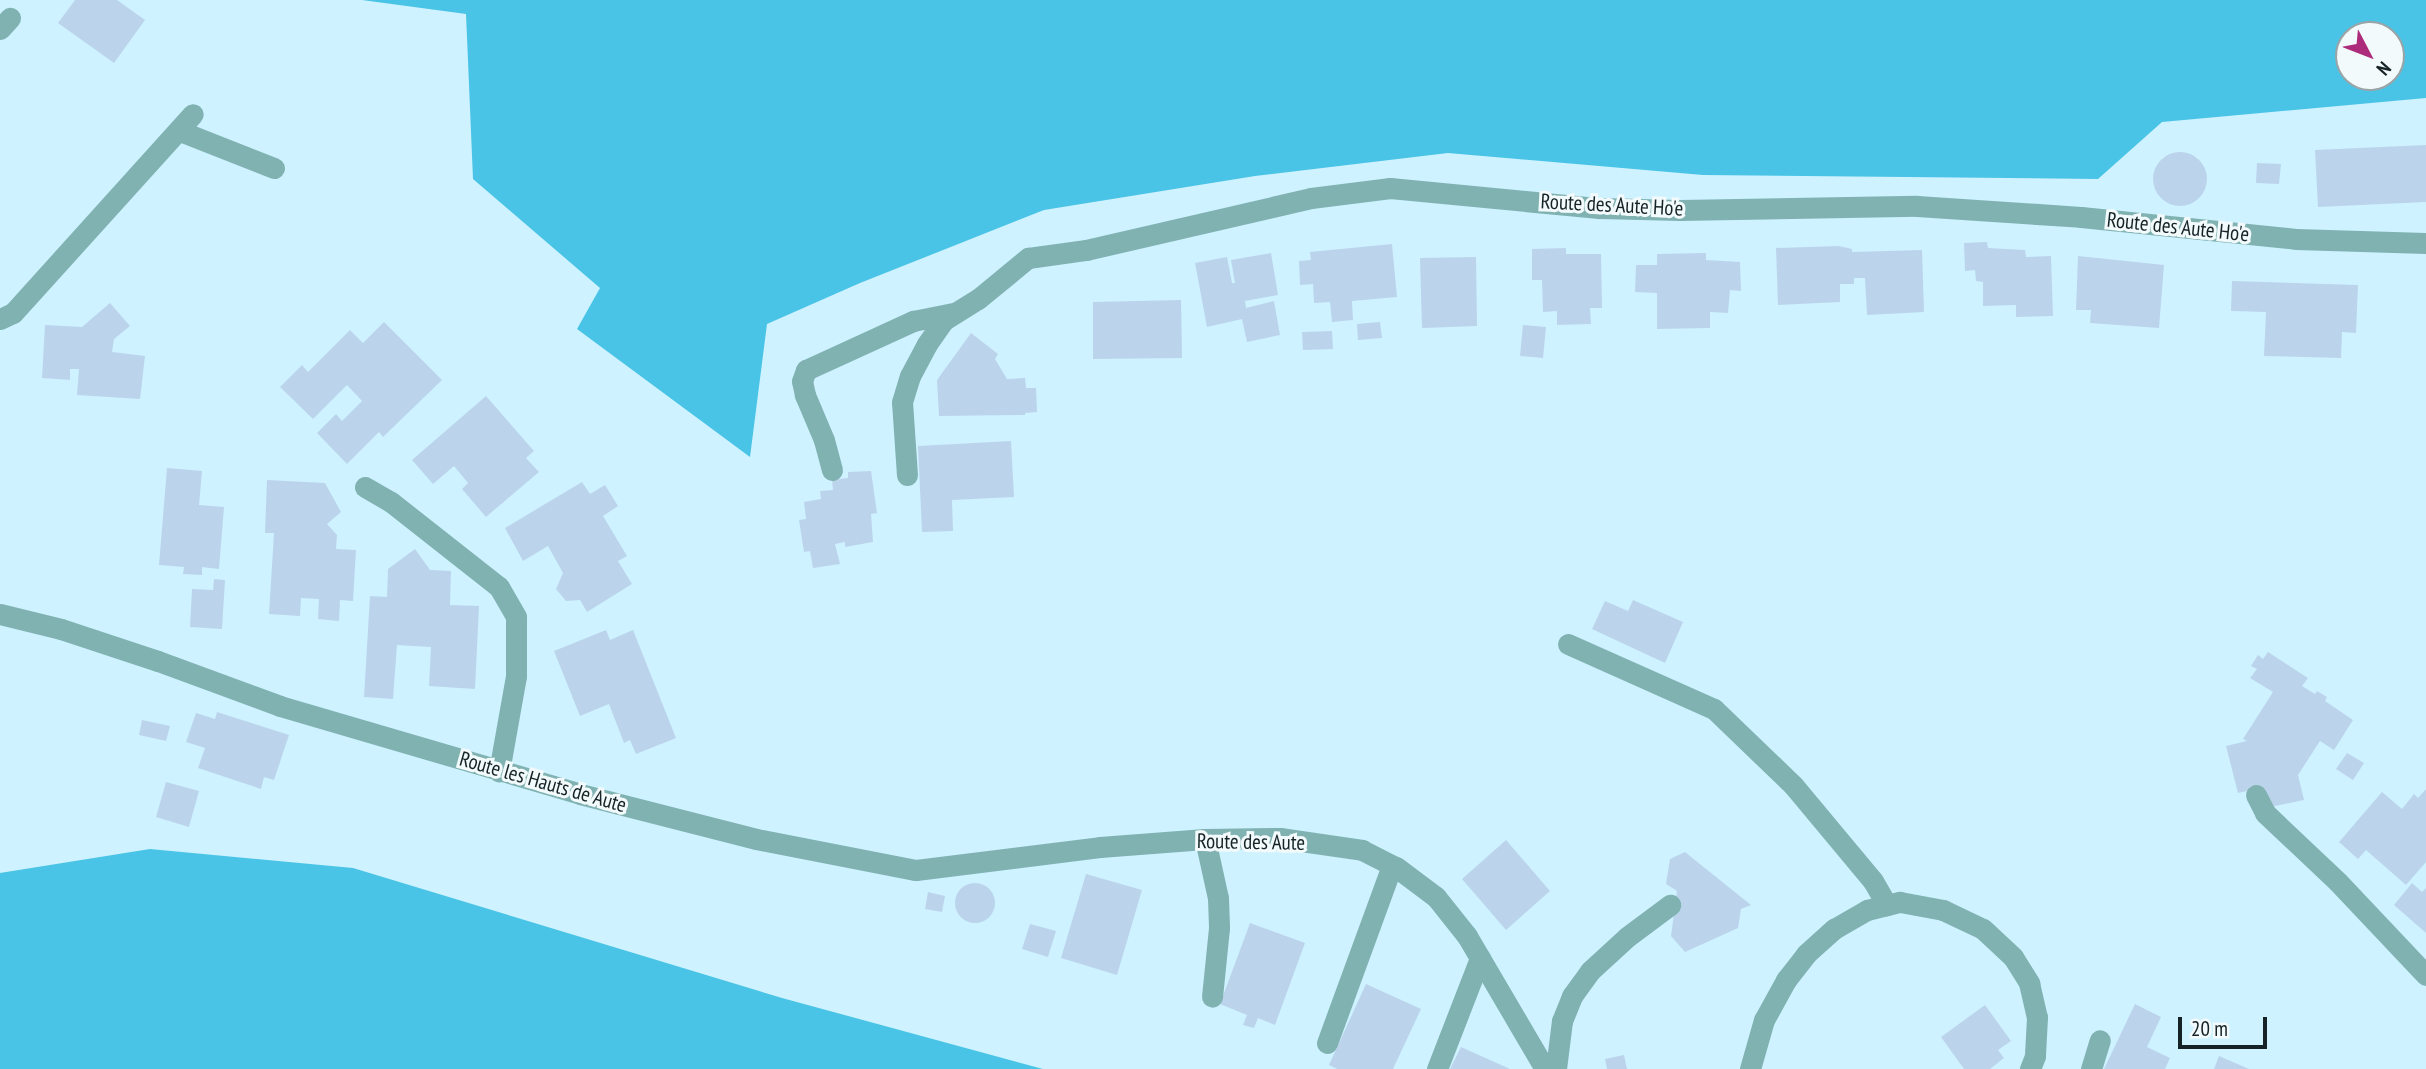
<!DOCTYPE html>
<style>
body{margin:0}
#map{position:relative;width:2426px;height:1069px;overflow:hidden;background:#cef2ff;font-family:"PT Sans Narrow",sans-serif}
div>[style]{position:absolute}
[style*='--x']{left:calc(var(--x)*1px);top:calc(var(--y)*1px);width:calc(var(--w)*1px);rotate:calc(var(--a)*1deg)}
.forest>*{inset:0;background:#49c4e7}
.building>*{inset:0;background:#bbd4eb}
.round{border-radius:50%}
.minor>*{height:21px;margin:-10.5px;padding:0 10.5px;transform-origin:10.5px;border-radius:10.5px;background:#80b2b2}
span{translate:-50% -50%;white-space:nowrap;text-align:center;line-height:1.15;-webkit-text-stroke:6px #f3fafc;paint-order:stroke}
.street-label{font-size:21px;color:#152327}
.north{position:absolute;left:2335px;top:21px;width:70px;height:70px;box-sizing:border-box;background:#f3fafc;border:2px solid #9aa4a7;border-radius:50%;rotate:132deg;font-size:19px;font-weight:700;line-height:28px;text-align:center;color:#152327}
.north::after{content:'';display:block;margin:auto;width:24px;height:32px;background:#ac2c7b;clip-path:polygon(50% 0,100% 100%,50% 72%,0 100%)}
.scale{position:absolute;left:2178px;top:1017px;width:89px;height:32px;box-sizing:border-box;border:4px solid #152327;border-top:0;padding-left:9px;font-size:21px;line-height:24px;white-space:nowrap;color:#152327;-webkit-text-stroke:5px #f3fafc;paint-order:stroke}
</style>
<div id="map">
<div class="forest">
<i style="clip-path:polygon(evenodd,362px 0,2426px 0,2426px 98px,2162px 122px,2098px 179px,1703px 175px,1448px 153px,1255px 176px,1044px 210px,860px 283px,767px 324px,750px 457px,577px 329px,600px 288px,473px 179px,466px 14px,362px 0,2391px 35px,2391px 77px,2349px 77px,2349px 35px,2391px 35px)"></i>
<i style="clip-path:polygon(150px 849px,353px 868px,782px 998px,1043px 1069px,0 1069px,0 873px)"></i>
</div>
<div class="building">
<i style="clip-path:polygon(75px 0,117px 0,145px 20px,114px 63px,58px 23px)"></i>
<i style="clip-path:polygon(2426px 145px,2426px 202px,2318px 207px,2315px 150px)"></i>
<i class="round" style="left:2153px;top:152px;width:54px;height:54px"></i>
<i style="clip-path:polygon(2257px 163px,2281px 164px,2279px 184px,2256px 183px)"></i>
<i style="clip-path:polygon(1987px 242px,1988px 248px,2025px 250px,2026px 257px,2051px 256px,2053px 316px,2016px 317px,2016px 305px,1983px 306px,1983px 282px,1976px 281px,1975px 270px,1965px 271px,1964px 243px)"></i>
<i style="clip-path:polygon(1392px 244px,1397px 297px,1352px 301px,1353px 320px,1332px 322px,1330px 302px,1314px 303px,1313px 284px,1300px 285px,1299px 261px,1311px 260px,1310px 252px)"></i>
<i style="clip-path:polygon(1839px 246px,1852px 249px,1852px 252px,1922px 250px,1924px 312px,1867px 315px,1865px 278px,1854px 278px,1854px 284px,1840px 284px,1840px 302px,1778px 305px,1776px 248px)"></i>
<i style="clip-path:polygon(1566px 248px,1566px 254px,1601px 254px,1602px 308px,1590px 308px,1591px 324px,1557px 325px,1557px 311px,1543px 312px,1542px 280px,1532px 280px,1532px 249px)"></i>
<i style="clip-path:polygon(1271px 253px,1278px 295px,1245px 301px,1246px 308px,1274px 301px,1280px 335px,1247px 342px,1242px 319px,1207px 327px,1195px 263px,1227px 257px,1232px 283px,1235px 283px,1231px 260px)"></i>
<i style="clip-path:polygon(1706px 253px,1706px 260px,1740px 262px,1741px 291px,1730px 290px,1728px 313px,1710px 312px,1710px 328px,1657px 329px,1657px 293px,1635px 292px,1636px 265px,1657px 265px,1657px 254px)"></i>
<i style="clip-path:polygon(2078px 256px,2164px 265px,2159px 328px,2090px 323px,2091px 310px,2076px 310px)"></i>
<i style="clip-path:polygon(1476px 257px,1477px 326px,1422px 328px,1420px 258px)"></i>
<i style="clip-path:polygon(2232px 281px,2358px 285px,2356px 333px,2342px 332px,2341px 358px,2264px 356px,2266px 312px,2231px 311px)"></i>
<i style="clip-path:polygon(1181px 300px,1182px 358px,1093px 359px,1093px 302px)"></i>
<i style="clip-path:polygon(110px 303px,130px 326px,114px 339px,112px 352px,145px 356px,140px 399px,77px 395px,79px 369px,70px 369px,70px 380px,42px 378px,45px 325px,82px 327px)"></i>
<i style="clip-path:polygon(384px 322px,442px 380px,383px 437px,379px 432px,347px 464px,317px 433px,336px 414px,342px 421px,362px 401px,347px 385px,313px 419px,280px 387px,302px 365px,308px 372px,350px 330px,363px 343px)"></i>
<i style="clip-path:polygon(1380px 322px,1382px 338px,1358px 340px,1357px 324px)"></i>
<i style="clip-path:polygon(1523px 325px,1546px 327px,1543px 358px,1520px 356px)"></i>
<i style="clip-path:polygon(1332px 331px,1333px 349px,1303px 350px,1302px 332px)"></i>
<i style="clip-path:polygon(971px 333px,998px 354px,995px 359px,1007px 379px,1025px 378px,1026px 388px,1036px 388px,1037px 412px,1025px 413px,1025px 415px,939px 416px,937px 380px)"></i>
<i style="clip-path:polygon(486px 396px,534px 451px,526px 458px,539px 472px,486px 517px,462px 489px,468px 483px,454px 466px,433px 484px,412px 460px)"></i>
<i style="clip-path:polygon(1011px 441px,1014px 497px,952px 500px,953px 531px,922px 532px,918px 446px)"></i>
<i style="clip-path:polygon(167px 468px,202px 471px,199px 505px,224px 507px,219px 569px,202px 567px,202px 575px,183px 574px,184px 567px,159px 565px)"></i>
<i style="clip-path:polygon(871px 471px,877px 513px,871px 514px,873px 542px,845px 547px,845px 542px,835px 544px,840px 564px,813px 568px,810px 551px,804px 552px,799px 520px,806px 519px,804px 502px,821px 499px,820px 491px,833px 490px,832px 480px,848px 478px,848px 472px)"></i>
<i style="clip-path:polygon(267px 480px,325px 483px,341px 512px,327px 524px,337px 535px,336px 549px,356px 550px,353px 601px,340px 600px,339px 621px,318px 619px,319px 599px,301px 598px,300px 616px,269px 614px,274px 533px,265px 533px)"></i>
<i style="clip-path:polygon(582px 482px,590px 494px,605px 485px,618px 506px,603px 516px,627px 556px,618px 561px,632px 584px,587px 612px,580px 600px,566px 601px,556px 589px,563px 573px,548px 546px,523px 561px,505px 528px)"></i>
<i style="clip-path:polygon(415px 549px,430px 570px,451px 571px,450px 605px,479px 606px,475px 689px,429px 686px,431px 647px,397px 645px,393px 699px,364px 697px,370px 596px,387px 597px,388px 569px)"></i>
<i style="clip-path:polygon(214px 579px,225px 580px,222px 629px,190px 627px,192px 589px,213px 590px)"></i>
<i style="clip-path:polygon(1633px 600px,1683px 622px,1665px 663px,1592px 629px,1605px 601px,1628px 611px)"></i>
<i style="clip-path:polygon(606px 630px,610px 640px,633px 630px,676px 738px,636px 754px,630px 740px,624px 743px,609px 704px,580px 716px,554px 651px)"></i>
<i style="clip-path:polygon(2268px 652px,2308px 678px,2302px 686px,2315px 694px,2317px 691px,2327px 697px,2325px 701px,2353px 720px,2334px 750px,2320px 741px,2298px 775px,2304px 800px,2266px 808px,2261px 788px,2238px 793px,2226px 746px,2247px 741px,2243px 739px,2273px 692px,2250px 678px,2257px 669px,2251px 666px,2258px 655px,2263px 659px)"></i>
<i style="clip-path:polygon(217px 712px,289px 735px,274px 780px,264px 777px,261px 789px,198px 768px,205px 748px,186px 742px,196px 713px,215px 719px)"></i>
<i style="clip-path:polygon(142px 720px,170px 726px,166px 741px,139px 735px)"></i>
<i style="clip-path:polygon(2347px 753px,2364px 763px,2353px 780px,2336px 769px)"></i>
<i style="clip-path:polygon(166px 782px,199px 791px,189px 827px,156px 817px)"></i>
<i style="clip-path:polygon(2426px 789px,2426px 862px,2406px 885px,2366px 850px,2358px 859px,2339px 842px,2382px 792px,2402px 809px,2414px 794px,2418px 798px)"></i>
<i style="clip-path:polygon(1506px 840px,1550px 891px,1506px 930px,1462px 879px)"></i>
<i style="clip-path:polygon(1685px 852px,1751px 905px,1741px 909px,1738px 928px,1685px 952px,1671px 936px,1677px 891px,1666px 884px,1670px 859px)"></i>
<i style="clip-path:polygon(1086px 874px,1142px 890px,1117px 975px,1061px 958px)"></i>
<i class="round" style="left:955px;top:883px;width:40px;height:40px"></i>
<i style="clip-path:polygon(2412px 883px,2422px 892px,2426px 888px,2426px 933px,2394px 905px)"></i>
<i style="clip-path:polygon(928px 892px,945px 896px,942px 912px,925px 909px)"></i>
<i style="clip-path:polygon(1250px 923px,1305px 943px,1275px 1025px,1258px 1018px,1254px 1028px,1243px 1025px,1247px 1015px,1220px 1004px)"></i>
<i style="clip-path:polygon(1030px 924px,1056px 931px,1048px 957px,1022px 949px)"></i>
<i style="clip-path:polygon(1366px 984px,1421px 1009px,1393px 1069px,1337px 1069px,1329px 1065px)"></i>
<i style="clip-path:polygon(2135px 1004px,2161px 1017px,2147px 1047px,2170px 1058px,2165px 1069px,2104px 1069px)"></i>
<i style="clip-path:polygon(1985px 1005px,2011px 1041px,1998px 1050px,2004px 1058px,1990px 1069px,1964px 1069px,1941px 1037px)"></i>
<i style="clip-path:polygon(1461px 1047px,1510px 1069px,1450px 1069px)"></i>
<i style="clip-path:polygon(1624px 1055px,1627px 1069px,1607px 1069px,1605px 1059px)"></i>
<i style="clip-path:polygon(2219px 1056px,2249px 1069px,2214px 1069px)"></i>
</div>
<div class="minor">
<i style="--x:0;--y:29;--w:15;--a:-48"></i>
<i style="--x:180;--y:131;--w:101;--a:21.5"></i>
<i style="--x:0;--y:319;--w:14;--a:-25"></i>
<i style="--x:13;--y:313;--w:268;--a:-47.9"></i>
<i style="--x:832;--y:470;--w:31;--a:-105"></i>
<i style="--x:824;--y:440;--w:49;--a:-112.9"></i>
<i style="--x:805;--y:395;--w:14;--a:-102"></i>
<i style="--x:802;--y:381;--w:12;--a:-70"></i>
<i style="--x:806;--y:370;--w:118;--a:-24.6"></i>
<i style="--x:913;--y:321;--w:41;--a:-11.3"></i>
<i style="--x:907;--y:475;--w:73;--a:-93.9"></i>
<i style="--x:902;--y:402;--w:27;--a:-73"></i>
<i style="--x:910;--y:376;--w:36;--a:-62"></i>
<i style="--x:927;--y:344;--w:29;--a:-55"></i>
<i style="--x:944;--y:320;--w:40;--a:-32"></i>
<i style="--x:978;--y:299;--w:65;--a:-39.4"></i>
<i style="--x:1028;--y:258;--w:59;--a:-7.9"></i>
<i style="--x:1086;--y:250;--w:231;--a:-13"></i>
<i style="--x:1311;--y:198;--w:80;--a:-7.2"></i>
<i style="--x:1390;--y:188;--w:210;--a:5.5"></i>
<i style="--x:1599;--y:208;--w:81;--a:1.4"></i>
<i style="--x:1680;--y:210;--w:237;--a:-1"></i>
<i style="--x:1917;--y:206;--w:164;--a:3.8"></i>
<i style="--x:2081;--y:217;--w:216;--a:5.8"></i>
<i style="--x:2296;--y:239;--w:130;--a:1.8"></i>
<i style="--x:365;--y:487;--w:30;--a:30"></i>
<i style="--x:391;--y:502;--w:137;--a:38.2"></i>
<i style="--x:499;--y:587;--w:34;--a:60"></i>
<i style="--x:516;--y:617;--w:59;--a:90"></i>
<i style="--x:516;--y:676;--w:97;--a:100.1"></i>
<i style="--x:0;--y:614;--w:63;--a:13.8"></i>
<i style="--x:61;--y:629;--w:102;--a:18.3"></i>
<i style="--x:158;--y:661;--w:130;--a:20.2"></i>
<i style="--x:280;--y:706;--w:313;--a:16.3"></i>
<i style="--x:580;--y:794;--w:182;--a:14.3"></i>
<i style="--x:756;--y:839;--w:163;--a:11"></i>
<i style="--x:916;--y:870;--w:185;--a:-7.1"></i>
<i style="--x:1100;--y:847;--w:105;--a:-4.4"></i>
<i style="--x:1205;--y:839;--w:75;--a:-0.8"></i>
<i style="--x:1280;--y:838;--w:83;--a:8.3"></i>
<i style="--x:1362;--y:850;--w:38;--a:27"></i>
<i style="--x:1396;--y:867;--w:50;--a:36.9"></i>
<i style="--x:1436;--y:897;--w:50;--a:51.5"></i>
<i style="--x:1467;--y:936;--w:154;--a:59.6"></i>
<i style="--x:1568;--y:644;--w:160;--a:24"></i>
<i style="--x:1714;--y:709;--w:110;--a:43.9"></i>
<i style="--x:1793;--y:785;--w:125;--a:50.2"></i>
<i style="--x:1873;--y:881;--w:28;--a:60"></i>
<i style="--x:2256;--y:795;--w:20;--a:63"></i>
<i style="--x:2265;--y:813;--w:100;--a:43.4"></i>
<i style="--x:2338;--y:882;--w:128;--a:46.6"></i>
<i style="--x:1205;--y:839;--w:60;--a:77.6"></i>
<i style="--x:1218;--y:898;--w:30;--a:88"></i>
<i style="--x:1219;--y:928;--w:69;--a:95.8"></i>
<i style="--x:1327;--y:1043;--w:189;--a:-69.9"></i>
<i style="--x:1437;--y:1069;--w:119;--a:-68.8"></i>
<i style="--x:1556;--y:1069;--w:48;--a:-82.9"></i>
<i style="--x:1562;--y:1021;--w:27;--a:-68"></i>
<i style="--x:1572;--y:996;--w:31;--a:-54"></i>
<i style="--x:1590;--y:971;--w:50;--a:-42.6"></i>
<i style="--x:1627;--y:937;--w:54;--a:-36.7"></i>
<i style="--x:1750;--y:1069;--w:51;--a:-74.1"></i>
<i style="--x:1764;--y:1020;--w:46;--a:-61.2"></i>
<i style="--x:1786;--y:980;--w:33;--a:-52"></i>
<i style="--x:1806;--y:954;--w:38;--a:-42"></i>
<i style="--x:1834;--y:929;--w:38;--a:-30"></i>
<i style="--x:1867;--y:910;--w:34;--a:-14"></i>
<i style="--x:1900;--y:902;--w:44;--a:10.5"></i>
<i style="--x:1943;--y:910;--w:44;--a:25.4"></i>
<i style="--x:1983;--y:929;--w:41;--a:43"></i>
<i style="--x:2013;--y:957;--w:31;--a:58"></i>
<i style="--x:2029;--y:983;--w:35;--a:77"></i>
<i style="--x:2037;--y:1017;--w:39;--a:93"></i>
<i style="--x:2035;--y:1056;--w:14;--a:111"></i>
<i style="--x:2091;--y:1069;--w:30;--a:-73"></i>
</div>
<div class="street-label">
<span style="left:1612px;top:205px;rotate:3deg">Route des Aute Ho'e</span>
<span style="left:2178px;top:227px;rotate:6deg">Route des Aute Ho'e</span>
<span style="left:543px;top:782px;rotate:16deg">Route les Hauts de Aute</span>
<span style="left:1251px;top:842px;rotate:1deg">Route des Aute</span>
</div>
<div class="north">N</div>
<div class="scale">20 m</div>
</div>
